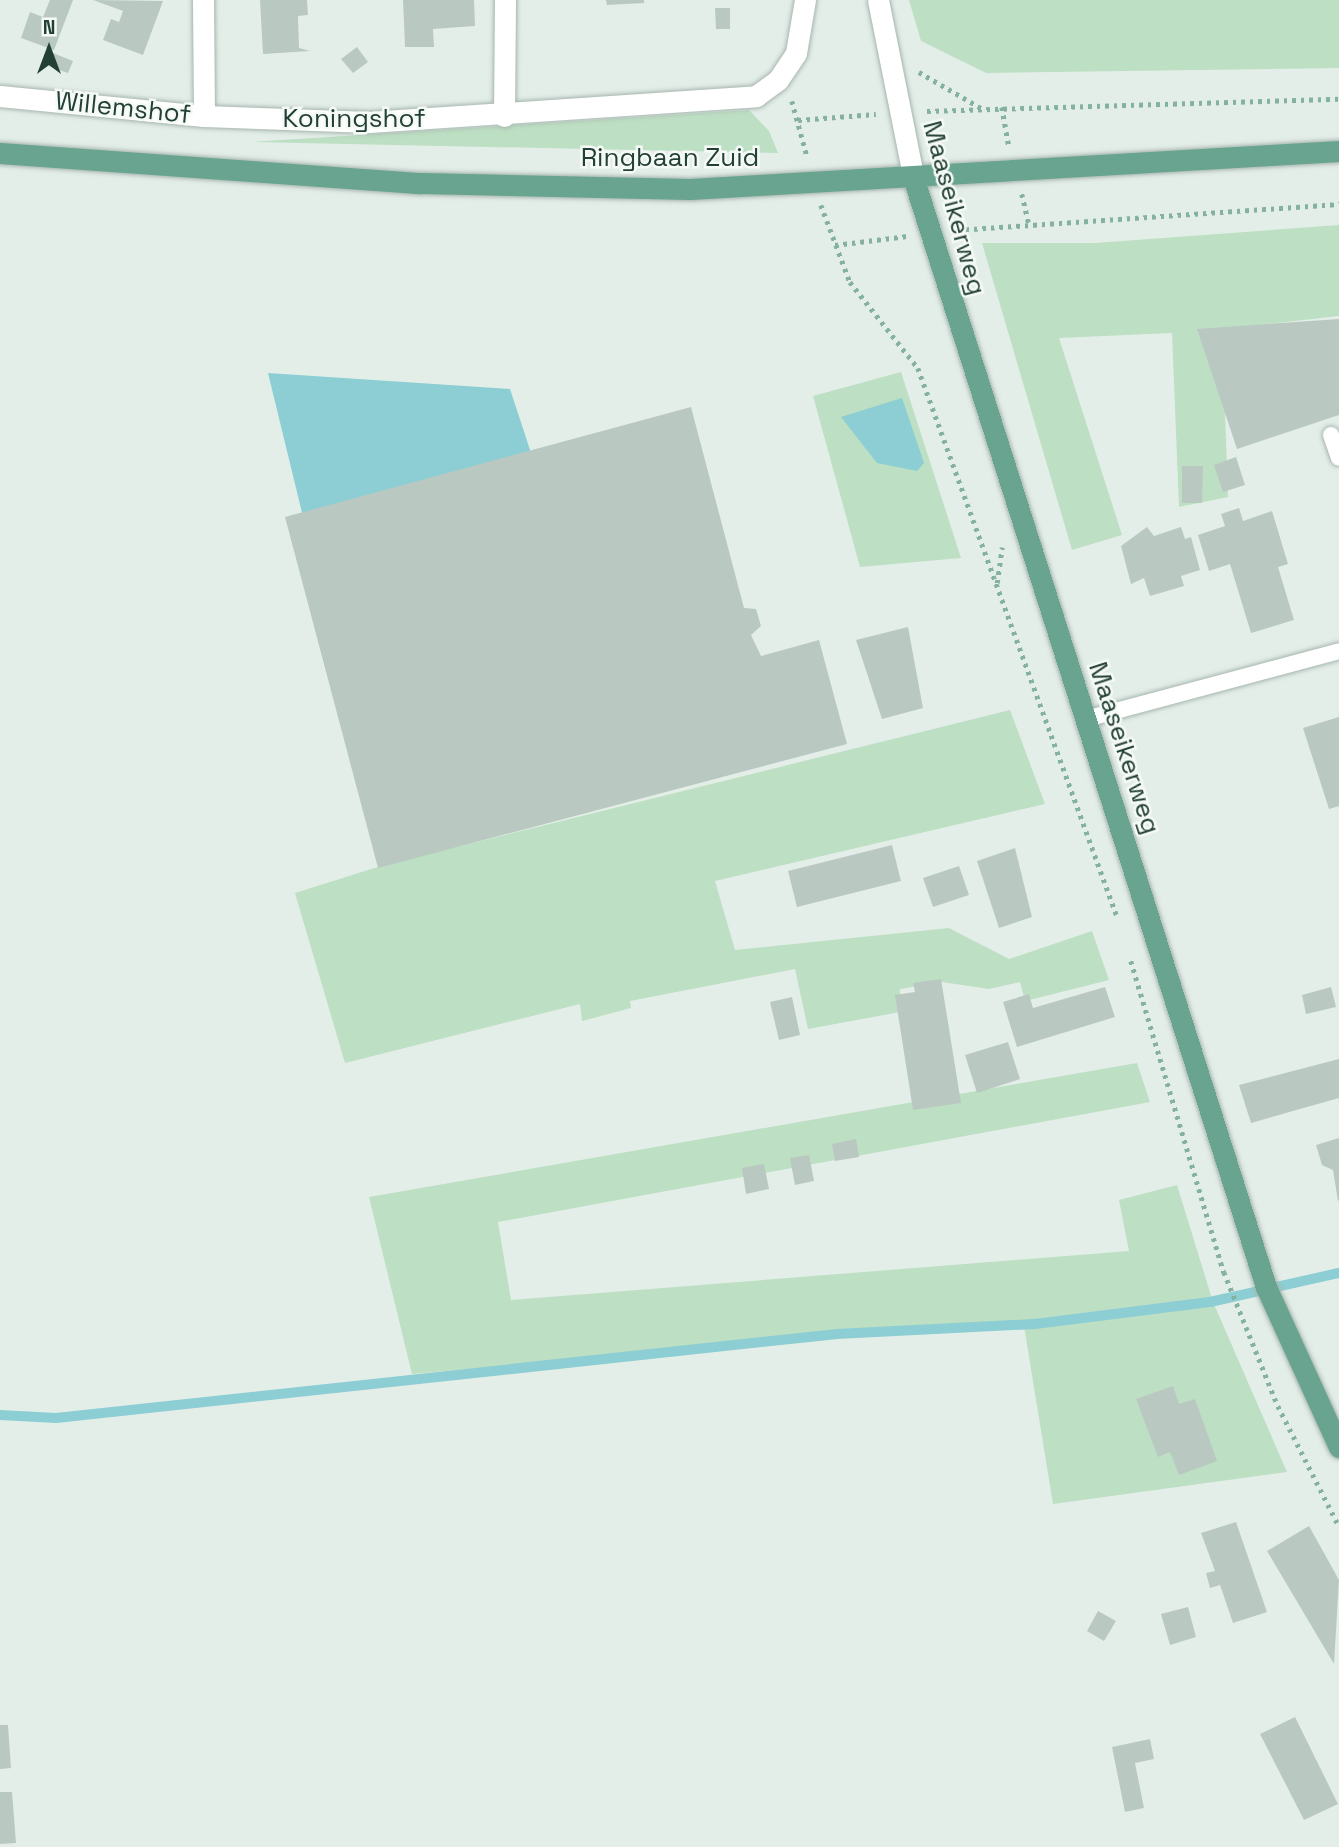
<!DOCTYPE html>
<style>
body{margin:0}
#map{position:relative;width:1339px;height:1847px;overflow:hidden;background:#e4eee8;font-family:"Space Grotesk",sans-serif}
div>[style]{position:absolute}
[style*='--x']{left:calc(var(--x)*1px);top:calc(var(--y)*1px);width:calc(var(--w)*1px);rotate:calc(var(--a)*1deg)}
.green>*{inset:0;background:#bddfc3}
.water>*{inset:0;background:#8cced3}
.stream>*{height:10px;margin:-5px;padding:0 5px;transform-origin:5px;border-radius:5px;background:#8cced3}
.building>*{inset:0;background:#b9c9c1}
.path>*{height:4.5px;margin-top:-2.25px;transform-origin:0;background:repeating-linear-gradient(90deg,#84b29f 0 3.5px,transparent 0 8.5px)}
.roads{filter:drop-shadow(0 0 2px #a6b6af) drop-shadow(0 0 2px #a6b6af)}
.lane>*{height:16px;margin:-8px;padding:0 8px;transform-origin:8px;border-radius:8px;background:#fff}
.street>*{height:21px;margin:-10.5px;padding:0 10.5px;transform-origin:10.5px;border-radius:10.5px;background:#fff}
.secondary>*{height:21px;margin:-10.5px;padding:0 10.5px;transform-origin:10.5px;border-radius:10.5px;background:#fff}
.primary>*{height:21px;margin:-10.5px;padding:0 10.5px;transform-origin:10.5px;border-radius:10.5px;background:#68a48f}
span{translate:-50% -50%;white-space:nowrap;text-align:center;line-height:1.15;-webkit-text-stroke:5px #f5faf7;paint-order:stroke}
.street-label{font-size:26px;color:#234035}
.north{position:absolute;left:14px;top:14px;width:70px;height:70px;-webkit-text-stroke:5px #f5faf7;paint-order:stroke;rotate:0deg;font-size:19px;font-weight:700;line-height:28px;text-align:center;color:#234035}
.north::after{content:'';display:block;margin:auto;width:24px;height:32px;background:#234035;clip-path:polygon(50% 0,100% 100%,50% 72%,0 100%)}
</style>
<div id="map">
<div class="green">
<i style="clip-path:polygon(909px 0,1339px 0,1339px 68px,986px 73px,921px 41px)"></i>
<i style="clip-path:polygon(749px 110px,769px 131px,778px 153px,252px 142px)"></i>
<i style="clip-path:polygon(1339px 225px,1339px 316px,1222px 329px,1228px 497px,1179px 507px,1172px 333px,1059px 338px,1122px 535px,1072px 550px,982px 243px,1095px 243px)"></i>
<i style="clip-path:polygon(901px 372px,961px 558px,860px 567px,813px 396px)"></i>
<i style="clip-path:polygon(1010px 710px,1045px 804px,715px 881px,735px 950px,949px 928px,1009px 959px,1092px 931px,1109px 980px,1025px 1001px,1020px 982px,989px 989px,942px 982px,900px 989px,900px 1012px,808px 1029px,795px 969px,630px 1001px,631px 1008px,582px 1021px,580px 1004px,345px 1063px,295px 893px,384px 865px)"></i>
<i style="clip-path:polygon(1137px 1063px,1150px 1102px,498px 1222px,511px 1300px,1129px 1251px,1119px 1200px,1177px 1185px,1213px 1302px,1287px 1472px,1053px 1504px,1023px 1320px,412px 1374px,369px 1197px)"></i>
</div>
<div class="water">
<i style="clip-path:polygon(268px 373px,510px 389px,536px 468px,305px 525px)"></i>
<i style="clip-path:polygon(902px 398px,924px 463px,917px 471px,877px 463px,841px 417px)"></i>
</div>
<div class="stream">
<i style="--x:0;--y:1415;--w:56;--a:3.1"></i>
<i style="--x:56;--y:1418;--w:786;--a:-6.14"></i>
<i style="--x:837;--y:1334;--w:198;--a:-2.9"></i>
<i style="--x:1035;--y:1324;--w:176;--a:-7.2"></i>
<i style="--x:1210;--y:1302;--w:132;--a:-12.7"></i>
</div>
<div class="building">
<i style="clip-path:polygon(50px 0,73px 0,54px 50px,21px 38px,30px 12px,43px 17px)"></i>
<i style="clip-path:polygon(93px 0,163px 1px,143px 55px,103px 40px,111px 19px,119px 22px,123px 11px)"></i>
<i style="clip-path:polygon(260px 0,307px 0,308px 15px,298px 16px,299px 48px,310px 51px,263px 54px)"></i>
<i style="clip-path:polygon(403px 0,474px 0,475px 26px,433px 29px,434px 47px,405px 47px)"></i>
<i style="clip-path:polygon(606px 0,644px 0,644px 3px,607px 5px)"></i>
<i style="clip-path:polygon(715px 8px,730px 8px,730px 29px,716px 29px)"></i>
<i style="clip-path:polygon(357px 47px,368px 62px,353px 73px,341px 59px)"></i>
<i style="clip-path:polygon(53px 53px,73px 61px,68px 73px,48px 66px)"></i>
<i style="clip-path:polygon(1339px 319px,1339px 415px,1237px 449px,1197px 329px)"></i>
<i style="clip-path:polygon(691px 407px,744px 608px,756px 609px,761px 626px,751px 635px,761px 656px,819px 640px,847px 744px,378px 868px,285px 517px)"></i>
<i style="clip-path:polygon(1236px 457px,1245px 485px,1223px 492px,1214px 465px)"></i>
<i style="clip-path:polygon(1182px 466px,1203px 466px,1202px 503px,1182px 503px)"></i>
<i style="clip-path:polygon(1239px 508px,1243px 521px,1272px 511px,1288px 564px,1278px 567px,1294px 620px,1251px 633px,1230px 564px,1209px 571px,1198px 535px,1225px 526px,1221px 514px)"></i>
<i style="clip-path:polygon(1147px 527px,1154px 536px,1181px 527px,1185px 539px,1191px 537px,1200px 570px,1181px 576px,1184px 586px,1150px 596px,1144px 578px,1131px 584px,1121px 546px)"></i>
<i style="clip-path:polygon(908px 627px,923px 708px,882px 719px,856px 640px)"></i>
<i style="clip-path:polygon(1339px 717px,1339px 806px,1329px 809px,1303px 728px)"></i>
<i style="clip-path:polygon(892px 845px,901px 881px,797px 907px,788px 871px)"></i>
<i style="clip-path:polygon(1015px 848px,1032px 917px,999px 928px,977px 861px)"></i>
<i style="clip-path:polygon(959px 866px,969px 895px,933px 907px,923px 878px)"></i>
<i style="clip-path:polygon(941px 979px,961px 1103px,913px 1110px,895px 995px,915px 992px,913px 983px)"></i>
<i style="clip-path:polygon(1105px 987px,1115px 1017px,1017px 1047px,1003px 1002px,1029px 994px,1033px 1008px)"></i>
<i style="clip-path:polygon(1331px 987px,1336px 1007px,1306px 1014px,1302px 995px)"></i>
<i style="clip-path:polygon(792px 997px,800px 1035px,779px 1040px,770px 1002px)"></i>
<i style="clip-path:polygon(1008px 1042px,1020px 1079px,977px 1093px,965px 1055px)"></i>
<i style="clip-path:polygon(1339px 1059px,1339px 1098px,1251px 1123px,1239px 1085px)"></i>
<i style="clip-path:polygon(1339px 1138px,1339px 1200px,1338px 1201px,1333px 1170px,1322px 1165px,1316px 1145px)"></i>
<i style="clip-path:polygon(856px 1139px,859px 1157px,835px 1161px,832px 1144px)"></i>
<i style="clip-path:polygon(809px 1155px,814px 1181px,795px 1185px,790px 1158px)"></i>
<i style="clip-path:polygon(764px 1164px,769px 1189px,746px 1194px,742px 1168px)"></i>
<i style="clip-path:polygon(1173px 1386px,1179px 1404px,1195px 1399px,1217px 1461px,1179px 1475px,1170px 1452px,1158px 1457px,1136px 1399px)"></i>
<i style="clip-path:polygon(1236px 1522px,1267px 1612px,1233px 1623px,1220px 1585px,1210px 1588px,1206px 1573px,1215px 1571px,1201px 1533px)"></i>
<i style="clip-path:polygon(1309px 1526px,1339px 1580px,1334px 1664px,1267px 1551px)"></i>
<i style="clip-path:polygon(1188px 1607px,1196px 1637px,1170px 1645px,1161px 1614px)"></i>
<i style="clip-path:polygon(1098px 1611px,1116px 1621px,1104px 1641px,1087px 1631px)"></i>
<i style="clip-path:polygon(1295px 1717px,1338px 1804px,1304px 1820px,1260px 1734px)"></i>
<i style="clip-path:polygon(0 1725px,8px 1725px,11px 1768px,0 1769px)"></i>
<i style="clip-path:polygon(1150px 1739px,1154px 1759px,1135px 1763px,1144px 1808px,1125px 1812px,1112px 1747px)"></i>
<i style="clip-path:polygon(0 1792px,12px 1792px,16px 1843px,0 1844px)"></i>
</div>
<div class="path">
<i style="--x:919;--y:72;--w:72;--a:30.1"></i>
<i style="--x:792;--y:101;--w:57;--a:74.7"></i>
<i style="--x:1002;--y:107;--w:39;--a:80"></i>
<i style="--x:927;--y:111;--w:412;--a:-1.7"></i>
<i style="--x:798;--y:120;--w:78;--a:-4.4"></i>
<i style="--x:1022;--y:194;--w:31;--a:77"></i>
<i style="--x:821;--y:205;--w:82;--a:69.4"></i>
<i style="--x:850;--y:282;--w:110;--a:51.7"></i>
<i style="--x:918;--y:368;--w:586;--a:70.05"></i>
<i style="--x:957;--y:230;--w:383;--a:-3.9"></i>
<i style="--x:835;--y:245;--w:73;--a:-7.1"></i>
<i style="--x:997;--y:583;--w:36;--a:-82"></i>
<i style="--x:1131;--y:961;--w:325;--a:73.4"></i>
<i style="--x:1224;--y:1272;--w:144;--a:68.1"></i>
<i style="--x:1278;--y:1406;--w:135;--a:63.1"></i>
</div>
<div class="roads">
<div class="lane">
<i style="--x:1331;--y:435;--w:24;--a:71"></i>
<i style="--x:1086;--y:719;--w:262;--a:-15"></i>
</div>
<div class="street">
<i style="--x:203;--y:0;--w:116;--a:89.5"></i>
<i style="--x:0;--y:96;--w:205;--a:5.6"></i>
<i style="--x:204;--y:116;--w:165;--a:2.1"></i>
<i style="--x:369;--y:122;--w:388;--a:-3.8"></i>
<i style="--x:756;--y:96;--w:27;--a:-36"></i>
<i style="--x:778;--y:80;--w:32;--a:-56"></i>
<i style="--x:796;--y:53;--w:54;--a:-80.4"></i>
<i style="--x:504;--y:116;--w:116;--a:-89.5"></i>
</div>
<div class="secondary">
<i style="--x:878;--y:0;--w:184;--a:78.7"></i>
</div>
<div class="primary">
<i style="--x:0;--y:153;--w:422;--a:4.1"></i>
<i style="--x:421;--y:183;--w:269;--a:1.3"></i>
<i style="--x:690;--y:189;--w:650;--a:-3.35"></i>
<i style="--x:914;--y:180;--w:1162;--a:72.36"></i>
<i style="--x:1266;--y:1287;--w:176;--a:65.5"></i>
</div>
</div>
<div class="street-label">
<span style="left:123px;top:108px;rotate:6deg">Willemshof</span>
<span style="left:354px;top:119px">Koningshof</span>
<span style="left:670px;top:158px">Ringbaan Zuid</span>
<span style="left:954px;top:208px;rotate:75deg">Maaseikerweg</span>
<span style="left:1124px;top:748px;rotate:72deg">Maaseikerweg</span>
</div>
<div class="north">N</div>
</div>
